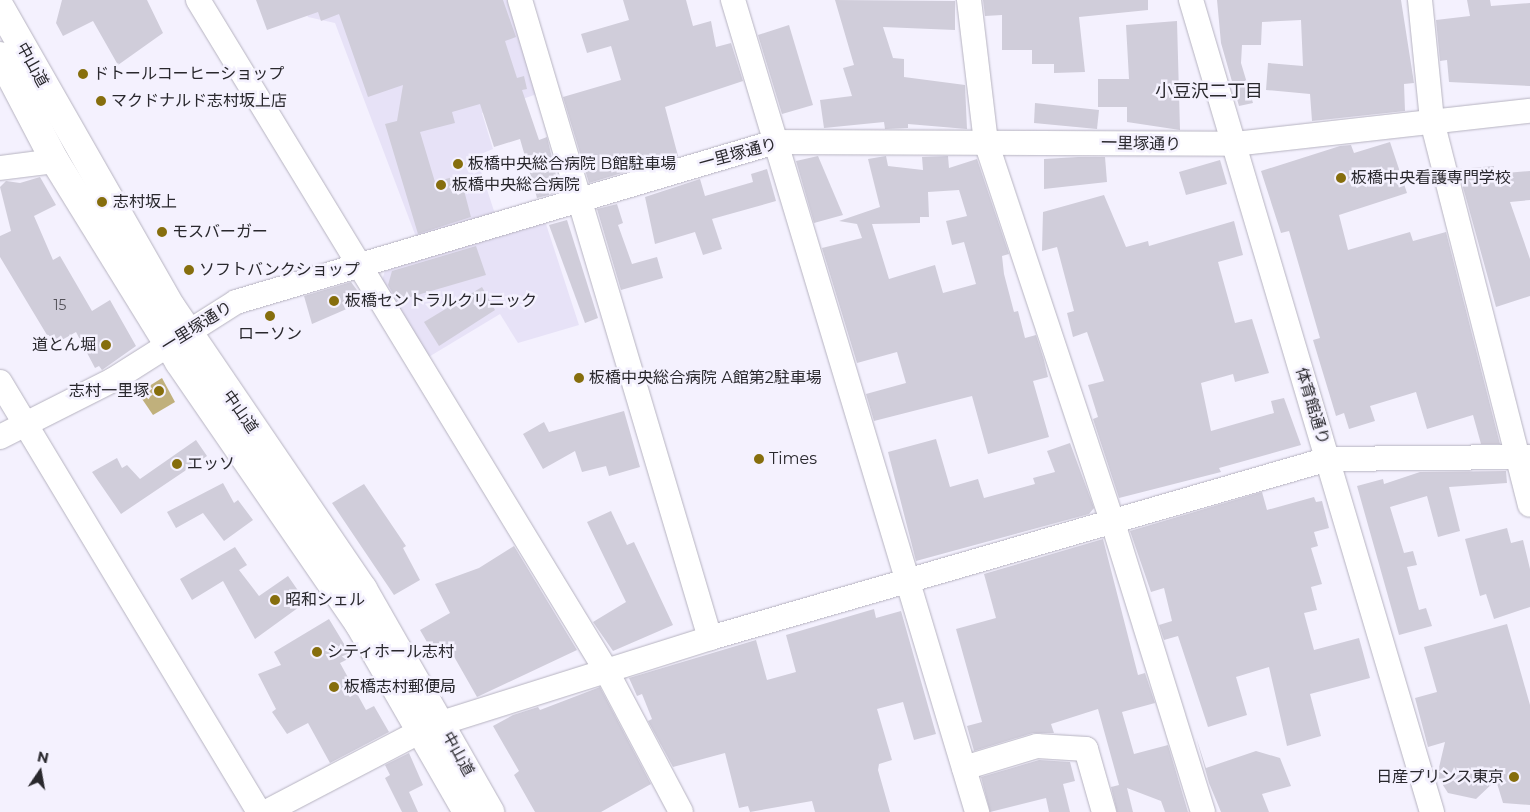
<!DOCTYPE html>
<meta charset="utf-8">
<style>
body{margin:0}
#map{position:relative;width:1530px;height:812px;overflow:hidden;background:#f4f1fe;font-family:Montserrat,"Noto Sans JP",sans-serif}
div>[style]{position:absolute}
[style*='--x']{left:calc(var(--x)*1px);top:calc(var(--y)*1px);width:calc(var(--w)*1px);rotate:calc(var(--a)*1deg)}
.built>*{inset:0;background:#e7e2f7}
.forest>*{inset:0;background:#c0b07c}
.building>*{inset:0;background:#d0cdda}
.roads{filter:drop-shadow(0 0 1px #b6b3c0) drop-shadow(0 0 1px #b6b3c0)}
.minor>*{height:24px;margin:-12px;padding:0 12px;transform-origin:12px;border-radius:12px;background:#fff}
.highway>*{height:28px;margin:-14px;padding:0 14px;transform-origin:14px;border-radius:14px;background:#fff}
.dots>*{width:14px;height:14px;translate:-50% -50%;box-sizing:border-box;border:2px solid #f4f1fe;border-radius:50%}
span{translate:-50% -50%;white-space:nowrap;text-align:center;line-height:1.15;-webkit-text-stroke:5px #f4f1fe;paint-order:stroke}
.number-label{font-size:14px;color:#535158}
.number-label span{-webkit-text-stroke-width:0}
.street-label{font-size:16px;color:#29282d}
.poi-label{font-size:16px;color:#29282d}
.left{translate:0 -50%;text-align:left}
.right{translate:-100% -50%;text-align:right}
.neighbourhood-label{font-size:18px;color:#29282d}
.north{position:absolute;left:15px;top:747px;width:50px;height:50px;-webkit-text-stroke:4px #f4f1fe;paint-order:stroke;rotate:12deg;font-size:14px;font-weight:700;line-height:20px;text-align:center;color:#29282d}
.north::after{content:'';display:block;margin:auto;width:18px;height:22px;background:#29282d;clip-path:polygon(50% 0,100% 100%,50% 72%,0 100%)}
</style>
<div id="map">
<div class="built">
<i style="clip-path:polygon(301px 0,507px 0,537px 94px,482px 113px,493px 149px,476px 156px,495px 214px,438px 254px,545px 221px,579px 325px,518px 343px,500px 314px,427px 358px,381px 283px,385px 271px,431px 256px,416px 237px,335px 23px,308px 17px)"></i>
</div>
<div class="forest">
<i style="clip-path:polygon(162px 378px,175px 402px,153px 415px,138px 393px)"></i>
</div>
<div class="building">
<i style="clip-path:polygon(62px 0,147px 0,163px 33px,118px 65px,93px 21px,63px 36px,56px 23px)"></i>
<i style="clip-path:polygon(256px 0,503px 0,516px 37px,505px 41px,517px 78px,524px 76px,527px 89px,522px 90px,539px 140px,547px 137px,560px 192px,537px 198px,520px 139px,494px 147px,480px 104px,452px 112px,455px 123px,420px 132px,435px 182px,460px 175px,471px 217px,418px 234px,385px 124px,397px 121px,403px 85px,368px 97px,339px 14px,321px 21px,318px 12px,267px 30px)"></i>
<i style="clip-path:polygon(623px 0,686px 0,693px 26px,711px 21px,716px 47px,731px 43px,743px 81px,665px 107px,678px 156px,589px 183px,563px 97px,621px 80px,611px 46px,587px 53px,581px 34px,629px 20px)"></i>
<i style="clip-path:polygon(835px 0,955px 1px,955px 30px,883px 27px,893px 58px,904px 59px,904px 77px,965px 85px,967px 129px,908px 124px,908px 128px,885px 129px,884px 122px,824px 128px,820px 100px,852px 96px,843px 68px,854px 65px)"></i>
<i style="clip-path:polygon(983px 0,1148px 0,1148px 10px,1079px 17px,1085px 72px,1054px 73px,1054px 64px,1032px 64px,1032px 50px,1002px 50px,1002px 15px,985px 16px)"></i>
<i style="clip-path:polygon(1217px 0,1401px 0,1414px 83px,1404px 84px,1405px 111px,1312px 121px,1310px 94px,1266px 90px,1268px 63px,1303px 66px,1301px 20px,1262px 22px,1261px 45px,1242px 45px,1241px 63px,1253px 103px,1239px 106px,1221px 43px)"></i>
<i style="clip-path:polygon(1467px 0,1490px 0,1491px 6px,1530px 3px,1530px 86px,1449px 82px,1447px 60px,1440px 61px,1436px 20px,1470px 16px)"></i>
<i style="clip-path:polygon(1177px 21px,1180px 130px,1127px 122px,1127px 107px,1098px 107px,1098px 79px,1129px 79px,1126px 25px)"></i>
<i style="clip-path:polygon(789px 25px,813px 105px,782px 114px,758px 35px)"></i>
<i style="clip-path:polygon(1035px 103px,1099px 110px,1097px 129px,1034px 123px)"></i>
<i style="clip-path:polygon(1390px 142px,1407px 193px,1339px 215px,1348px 250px,1410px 232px,1413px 241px,1446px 232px,1500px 444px,1481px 444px,1473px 415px,1427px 429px,1416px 392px,1370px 406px,1375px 421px,1349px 429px,1344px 413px,1336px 416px,1313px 340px,1320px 338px,1289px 231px,1281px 233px,1261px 171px,1340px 146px,1351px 145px,1354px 153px)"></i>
<i style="clip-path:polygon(818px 156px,843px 215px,814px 223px,796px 161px)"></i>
<i style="clip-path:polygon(evenodd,886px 156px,888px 166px,923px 170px,922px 157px,948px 156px,949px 168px,977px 159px,1009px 254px,1002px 256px,1004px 274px,1014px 312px,1018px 311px,1025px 338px,1036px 335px,1044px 360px,1048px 377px,1033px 381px,1049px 437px,988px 454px,972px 396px,874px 421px,866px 394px,906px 383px,897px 352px,857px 363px,822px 248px,862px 238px,857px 224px,839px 221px,880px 207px,868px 159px,886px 156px,959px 190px,967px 216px,946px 221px,952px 245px,964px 242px,976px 284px,943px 293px,935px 265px,889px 279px,872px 224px,920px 223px,920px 217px,929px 217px,928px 192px,959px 190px)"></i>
<i style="clip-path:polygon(1078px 157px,1105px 157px,1107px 182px,1044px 189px,1044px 159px)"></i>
<i style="clip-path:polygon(1220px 160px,1227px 184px,1186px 195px,1179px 172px)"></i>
<i style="clip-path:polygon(1494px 166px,1494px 174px,1530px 171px,1530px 200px,1510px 202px,1530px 259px,1530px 296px,1496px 307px,1458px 169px)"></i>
<i style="clip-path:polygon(767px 169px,776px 201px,712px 219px,722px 249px,703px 255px,695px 232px,655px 244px,645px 197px,700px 179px,705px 196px,753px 182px,751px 174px)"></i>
<i style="clip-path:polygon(40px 177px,56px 205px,34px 216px,53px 260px,60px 256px,92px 311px,110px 300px,136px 346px,102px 370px,99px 366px,95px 368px,76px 332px,53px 345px,0 257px,0 236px,11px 231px,0 187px,6px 181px,20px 183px)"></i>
<i style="clip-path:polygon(1104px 195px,1126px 247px,1148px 241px,1149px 246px,1234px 221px,1243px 255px,1218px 262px,1235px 323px,1252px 319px,1269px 373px,1235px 382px,1233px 374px,1201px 383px,1211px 431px,1274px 413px,1271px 401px,1284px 398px,1301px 445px,1219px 468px,1221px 472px,1119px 498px,1093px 419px,1098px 417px,1088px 385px,1104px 381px,1087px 332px,1073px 337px,1067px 313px,1074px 311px,1057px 247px,1042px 251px,1043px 212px)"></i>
<i style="clip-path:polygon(617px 204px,623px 223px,618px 225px,632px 264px,657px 257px,663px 278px,621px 290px,597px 209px)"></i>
<i style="clip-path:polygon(567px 220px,598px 318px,585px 323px,549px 225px)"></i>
<i style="clip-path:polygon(476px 246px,486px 275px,397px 301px,388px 285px,392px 271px)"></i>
<i style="clip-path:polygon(351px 282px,365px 301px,312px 324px,304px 296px)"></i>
<i style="clip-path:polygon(482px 287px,495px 310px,439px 346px,424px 322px)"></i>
<i style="clip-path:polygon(624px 411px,640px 467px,609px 476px,606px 466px,582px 472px,575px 451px,543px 469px,523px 434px,544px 422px,549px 432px)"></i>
<i style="clip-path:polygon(936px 439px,950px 487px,978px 479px,984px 498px,1035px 484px,1033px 478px,1055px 472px,1047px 451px,1070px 443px,1094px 508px,1089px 514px,916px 561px,888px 452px)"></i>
<i style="clip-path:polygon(196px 440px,207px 456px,121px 514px,92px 472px,117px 458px,122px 468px,127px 465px,140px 479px)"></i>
<i style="clip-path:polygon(1506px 471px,1507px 483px,1449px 487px,1460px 531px,1438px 537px,1427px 496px,1390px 507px,1404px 553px,1413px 551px,1417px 565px,1407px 567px,1419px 610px,1426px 608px,1432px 626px,1399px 635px,1357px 486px,1383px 479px,1384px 484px,1420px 472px)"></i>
<i style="clip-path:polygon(223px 483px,234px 503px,238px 500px,253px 520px,224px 541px,203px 513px,176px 528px,167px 512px)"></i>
<i style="clip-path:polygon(364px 484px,406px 546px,403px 548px,420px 580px,394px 595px,332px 503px)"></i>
<i style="clip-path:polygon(1262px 492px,1267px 510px,1314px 497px,1316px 502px,1322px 501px,1329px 528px,1314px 532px,1318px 546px,1311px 548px,1322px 584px,1311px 587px,1317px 610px,1304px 613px,1314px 650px,1359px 638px,1370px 678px,1310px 694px,1321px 736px,1287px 746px,1269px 667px,1236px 677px,1247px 715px,1208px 727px,1178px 636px,1164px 640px,1159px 625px,1172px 621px,1164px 588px,1151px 592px,1130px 531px)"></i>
<i style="clip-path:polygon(611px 511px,627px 545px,634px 542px,673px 625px,613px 651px,593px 622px,626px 602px,587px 522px)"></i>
<i style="clip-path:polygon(1507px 528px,1511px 543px,1523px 540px,1530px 569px,1530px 607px,1494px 619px,1486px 594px,1480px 596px,1465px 539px)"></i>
<i style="clip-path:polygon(1103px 539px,1138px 675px,1145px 673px,1155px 703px,1122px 712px,1134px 754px,1168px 745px,1188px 812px,1165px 812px,1161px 801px,1127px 788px,1133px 812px,1117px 812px,1111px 787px,1119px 785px,1098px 709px,1051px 724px,1054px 733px,1033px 733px,974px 751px,967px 726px,982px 722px,956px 629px,996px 618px,984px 574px)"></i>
<i style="clip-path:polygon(514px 546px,577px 650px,477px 697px,448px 646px,431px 649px,420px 630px,450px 613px,435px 584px,479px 568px)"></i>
<i style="clip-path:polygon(235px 547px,247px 565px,239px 570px,259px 596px,288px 576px,306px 602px,255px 639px,223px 581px,192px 600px,180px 579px)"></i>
<i style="clip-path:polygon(874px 609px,876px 618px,901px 611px,936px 734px,914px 740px,903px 702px,877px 709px,892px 760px,879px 764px,878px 770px,890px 812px,815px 812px,812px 801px,750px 812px,748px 806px,739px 808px,725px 753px,673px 767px,648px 721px,652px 719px,642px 694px,637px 696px,629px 678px,756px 640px,767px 680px,796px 672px,786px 635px)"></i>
<i style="clip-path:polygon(329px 619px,352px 657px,340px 663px,366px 710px,374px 706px,389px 732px,330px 763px,308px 723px,287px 734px,272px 712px,276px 709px,258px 674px,281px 665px,274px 652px)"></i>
<i style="clip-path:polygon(1507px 624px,1530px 705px,1530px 805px,1503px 803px,1496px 780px,1476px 799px,1448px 793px,1437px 776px,1445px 742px,1428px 747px,1415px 698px,1437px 692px,1424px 647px)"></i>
<i style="clip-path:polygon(600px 687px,651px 784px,601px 812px,535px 812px,514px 775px,519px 771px,493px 726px,513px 715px,538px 707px,540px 710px)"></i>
<i style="clip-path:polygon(1196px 737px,1206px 768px,1256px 751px,1280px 758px,1291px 786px,1262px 794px,1269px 812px,1221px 812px,1209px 783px)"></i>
<i style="clip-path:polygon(409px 753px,423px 785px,409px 792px,418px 812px,402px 812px,385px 778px,390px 775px,385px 765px)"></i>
<i style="clip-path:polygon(1039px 760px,1070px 762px,1075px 781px,1063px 784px,1070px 812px,1049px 812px,1046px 798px,990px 812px,981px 777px)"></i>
</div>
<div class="roads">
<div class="minor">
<i style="--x:198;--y:0;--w:787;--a:58.67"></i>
<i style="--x:607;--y:672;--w:158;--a:62.1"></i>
<i style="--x:520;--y:0;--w:666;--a:73.42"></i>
<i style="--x:733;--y:0;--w:848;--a:73.27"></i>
<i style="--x:969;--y:0;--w:143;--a:83.2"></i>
<i style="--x:986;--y:142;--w:402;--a:71.6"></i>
<i style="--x:1113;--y:523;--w:303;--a:72.7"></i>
<i style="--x:1191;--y:0;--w:847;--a:73.47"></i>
<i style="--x:1420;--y:0;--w:122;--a:84.3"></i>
<i style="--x:1432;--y:121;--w:396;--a:75.7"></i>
<i style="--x:0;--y:168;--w:55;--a:-7.3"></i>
<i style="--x:0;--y:382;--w:502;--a:58.94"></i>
<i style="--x:0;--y:437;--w:127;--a:-26.8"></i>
<i style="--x:113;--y:380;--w:146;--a:-32.4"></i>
<i style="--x:236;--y:302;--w:562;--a:-16.53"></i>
<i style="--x:775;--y:142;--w:459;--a:0.2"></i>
<i style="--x:1234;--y:144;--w:298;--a:-6.4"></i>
<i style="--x:441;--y:723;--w:282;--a:-17.5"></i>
<i style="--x:710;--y:638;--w:643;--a:-16.15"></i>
<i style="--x:1328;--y:459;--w:202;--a:-0.6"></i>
<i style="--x:964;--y:768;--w:76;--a:-16.8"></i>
<i style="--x:1037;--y:746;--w:49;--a:3.5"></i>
<i style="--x:1086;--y:749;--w:66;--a:74.1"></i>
<i style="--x:266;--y:812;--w:175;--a:-27.6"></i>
</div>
<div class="highway">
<i style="--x:0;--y:7;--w:347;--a:60.3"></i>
<i style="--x:172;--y:308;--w:340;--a:55.8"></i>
<i style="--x:363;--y:589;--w:257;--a:60.3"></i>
<i style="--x:0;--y:56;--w:119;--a:62.4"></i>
<i style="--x:55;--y:161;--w:236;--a:58.3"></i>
<i style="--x:179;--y:362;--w:318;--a:55.5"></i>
<i style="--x:359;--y:624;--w:217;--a:60.1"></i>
</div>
</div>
<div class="dots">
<i style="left:83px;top:74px;background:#866e0d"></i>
<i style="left:101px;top:101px;background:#866e0d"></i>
<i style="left:458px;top:164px;background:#866e0d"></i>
<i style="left:1341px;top:178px;background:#866e0d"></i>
<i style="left:441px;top:185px;background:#866e0d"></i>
<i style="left:102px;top:202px;background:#866e0d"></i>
<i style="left:162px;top:232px;background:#866e0d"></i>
<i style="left:189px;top:270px;background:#866e0d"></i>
<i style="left:334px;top:301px;background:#866e0d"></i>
<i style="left:270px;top:316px;background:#866e0d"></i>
<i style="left:106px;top:345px;background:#866e0d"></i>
<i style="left:579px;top:378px;background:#866e0d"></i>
<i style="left:159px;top:391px;background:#866e0d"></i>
<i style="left:759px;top:459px;background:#866e0d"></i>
<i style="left:177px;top:464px;background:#866e0d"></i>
<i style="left:275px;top:600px;background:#866e0d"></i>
<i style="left:317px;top:652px;background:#866e0d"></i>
<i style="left:334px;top:687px;background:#866e0d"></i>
<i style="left:1514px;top:777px;background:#866e0d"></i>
</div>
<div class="number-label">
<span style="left:60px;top:305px">15</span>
</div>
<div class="street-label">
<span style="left:32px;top:65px;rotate:61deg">中山道</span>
<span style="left:1141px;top:144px;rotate:1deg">一里塚通り</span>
<span style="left:738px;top:154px;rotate:-15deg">一里塚通り</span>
<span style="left:197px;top:327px;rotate:-32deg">一里塚通り</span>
<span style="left:1312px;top:406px;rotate:73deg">体育館通り</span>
<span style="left:240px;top:412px;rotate:55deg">中山道</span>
<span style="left:458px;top:754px;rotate:61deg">中山道</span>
</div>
<div class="poi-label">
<span class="left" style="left:93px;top:74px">ドトールコーヒーショップ</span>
<span class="left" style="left:111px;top:101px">マクドナルド志村坂上店</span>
<span class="left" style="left:468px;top:164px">板橋中央総合病院 B館駐車場</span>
<span class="left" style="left:1351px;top:178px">板橋中央看護専門学校</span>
<span class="left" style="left:452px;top:185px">板橋中央総合病院</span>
<span class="left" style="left:113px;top:202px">志村坂上</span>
<span class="left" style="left:172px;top:232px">モスバーガー</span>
<span class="left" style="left:199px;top:270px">ソフトバンクショップ</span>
<span class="left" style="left:345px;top:301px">板橋セントラルクリニック</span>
<span style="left:270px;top:334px">ローソン</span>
<span class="right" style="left:96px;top:345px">道とん堀</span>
<span class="left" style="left:589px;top:378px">板橋中央総合病院 A館第2駐車場</span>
<span class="right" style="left:149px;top:391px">志村一里塚</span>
<span class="left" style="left:769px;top:459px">Times</span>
<span class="left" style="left:187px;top:464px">エッソ</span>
<span class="left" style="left:285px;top:600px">昭和シェル</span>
<span class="left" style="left:327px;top:652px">シティホール志村</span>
<span class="left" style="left:344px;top:687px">板橋志村郵便局</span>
<span class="right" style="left:1504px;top:777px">日産プリンス東京</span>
</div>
<div class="neighbourhood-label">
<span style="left:1209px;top:91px">小豆沢二丁目</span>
</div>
<div class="north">N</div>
</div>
